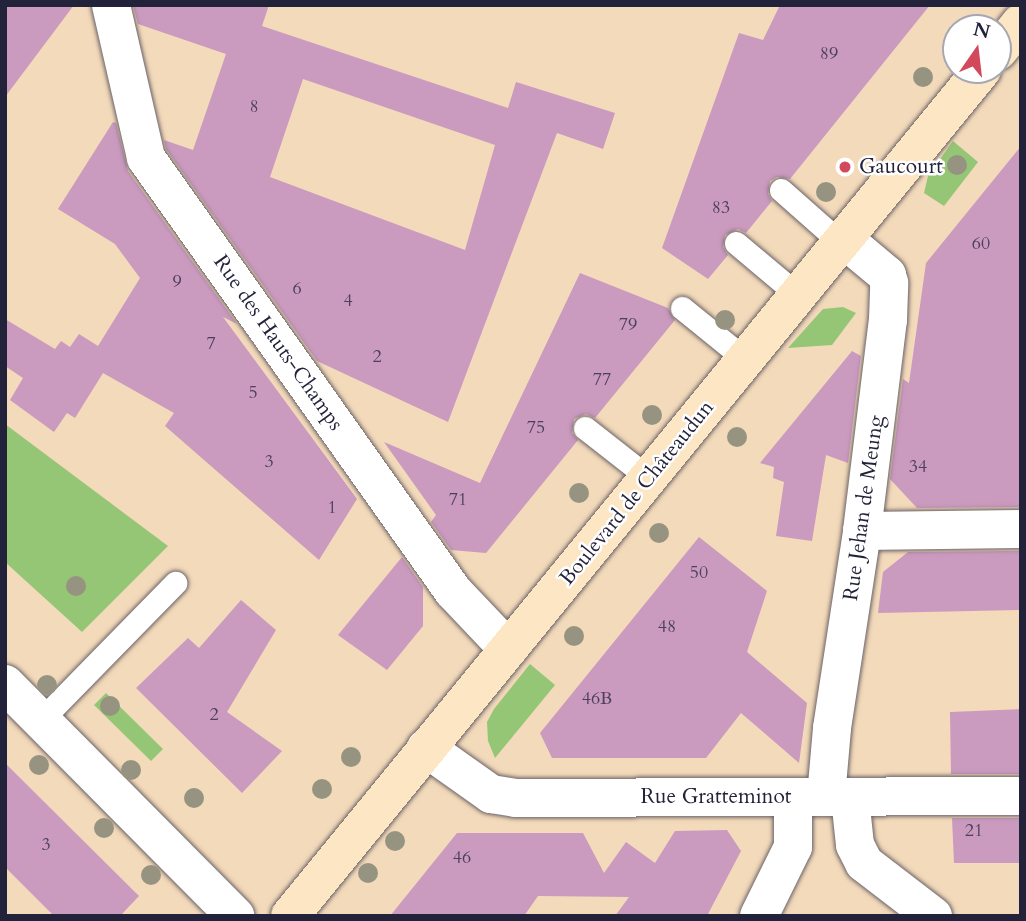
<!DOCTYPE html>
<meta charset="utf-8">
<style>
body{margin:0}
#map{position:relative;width:1026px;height:921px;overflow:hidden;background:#f3daba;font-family:Cardo,serif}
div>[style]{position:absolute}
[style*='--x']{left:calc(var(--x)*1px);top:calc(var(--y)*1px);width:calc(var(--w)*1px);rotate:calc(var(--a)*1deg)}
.green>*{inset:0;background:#95c676}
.building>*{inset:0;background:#ca9abf}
.roads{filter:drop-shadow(0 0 2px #6b6267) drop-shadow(0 0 2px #6b6267)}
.lane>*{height:23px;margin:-11.5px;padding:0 11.5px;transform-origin:11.5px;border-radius:11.5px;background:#fff}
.street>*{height:38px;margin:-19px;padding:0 19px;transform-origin:19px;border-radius:19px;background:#fff}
.secondary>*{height:38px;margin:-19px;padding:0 19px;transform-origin:19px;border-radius:19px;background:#fce6c4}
.trees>*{width:20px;height:20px;margin:-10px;border-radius:50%;background:#969480}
.dots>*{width:19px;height:19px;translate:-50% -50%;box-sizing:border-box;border:4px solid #fff;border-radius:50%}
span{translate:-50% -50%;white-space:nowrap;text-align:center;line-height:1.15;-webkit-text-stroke:5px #fff;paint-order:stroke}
.number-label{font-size:18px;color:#4c405c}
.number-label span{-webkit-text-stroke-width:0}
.poi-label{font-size:21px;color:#22223b}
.left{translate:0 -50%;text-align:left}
.street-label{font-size:21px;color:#22223b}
.frame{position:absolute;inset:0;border:7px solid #22223b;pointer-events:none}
.north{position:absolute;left:942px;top:14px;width:70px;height:70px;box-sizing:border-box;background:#fff;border:2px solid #a7a7b1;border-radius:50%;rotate:14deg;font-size:19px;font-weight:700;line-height:28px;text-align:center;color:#22223b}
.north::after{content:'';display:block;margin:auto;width:24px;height:32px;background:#d1495b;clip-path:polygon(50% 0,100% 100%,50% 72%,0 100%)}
</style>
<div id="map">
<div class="green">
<i style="clip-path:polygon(953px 141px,978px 162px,944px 206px,924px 193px,928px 176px)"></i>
<i style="clip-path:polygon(843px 307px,856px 313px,832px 345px,788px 348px,823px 309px)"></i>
<i style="clip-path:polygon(5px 424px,168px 546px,82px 632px,5px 562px)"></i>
<i style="clip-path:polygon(530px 664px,555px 685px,495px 758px,488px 741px,487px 722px,494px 709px)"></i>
<i style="clip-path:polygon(106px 693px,163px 749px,151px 761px,94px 705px)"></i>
</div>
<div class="building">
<i style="clip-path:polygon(5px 5px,74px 5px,5px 97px)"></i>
<i style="clip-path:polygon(evenodd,133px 5px,269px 5px,262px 26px,508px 108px,516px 82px,615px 113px,603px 149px,557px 133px,448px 422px,317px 361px,166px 149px,164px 140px,193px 150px,226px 54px,138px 24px,133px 5px,303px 79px,495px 145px,465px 250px,270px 177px,303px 79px)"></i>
<i style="clip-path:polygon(780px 5px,930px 5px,790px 179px,777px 177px,770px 181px,768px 194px,772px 201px,746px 233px,738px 229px,725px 235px,723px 247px,728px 255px,708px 279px,662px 248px,739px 33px,763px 40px)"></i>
<i style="clip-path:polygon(113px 122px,116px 123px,128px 171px,237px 324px,223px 317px,357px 499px,319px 560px,165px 426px,174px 413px,103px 373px,75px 418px,67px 413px,54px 432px,10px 400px,23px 378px,5px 366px,5px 319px,55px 349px,61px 341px,70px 347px,79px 334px,98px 346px,140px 278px,115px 244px,58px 209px)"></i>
<i style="clip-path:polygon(1021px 146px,1021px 507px,917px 508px,890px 479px,903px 379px,909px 383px,926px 263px)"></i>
<i style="clip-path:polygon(580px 273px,668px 308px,675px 320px,595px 418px,586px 414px,574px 419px,572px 433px,578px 440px,486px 553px,451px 550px,431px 522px,436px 515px,384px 442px,480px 483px)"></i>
<i style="clip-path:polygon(852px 351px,861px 356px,848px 463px,826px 455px,812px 541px,776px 536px,784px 482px,773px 478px,774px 467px,760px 463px)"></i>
<i style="clip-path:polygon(699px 537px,767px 591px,747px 652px,807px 703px,799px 763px,741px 713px,706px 758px,552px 758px,540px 733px)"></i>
<i style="clip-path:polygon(1021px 551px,1021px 610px,878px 613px,883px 572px,908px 552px)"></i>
<i style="clip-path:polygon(402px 557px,423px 587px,423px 626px,387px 670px,338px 635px)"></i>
<i style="clip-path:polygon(241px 600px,276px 630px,227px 712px,282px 751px,242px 793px,136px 688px,188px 638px,199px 648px)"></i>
<i style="clip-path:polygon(1021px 709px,1021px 774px,951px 774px,950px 712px)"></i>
<i style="clip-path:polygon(5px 763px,139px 896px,120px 916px,54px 916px,5px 867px)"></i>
<i style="clip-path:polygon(952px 818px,1021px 818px,1021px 863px,954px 863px)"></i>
<i style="clip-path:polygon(727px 830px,741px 851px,707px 916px,615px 916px,629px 897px,538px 896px,524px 916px,390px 916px,457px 833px,583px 833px,604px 873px,626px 842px,655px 863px,675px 831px)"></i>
</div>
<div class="roads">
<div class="lane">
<i style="--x:781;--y:190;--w:80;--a:41.5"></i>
<i style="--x:736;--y:243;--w:81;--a:40"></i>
<i style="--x:682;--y:308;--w:81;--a:39"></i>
<i style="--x:585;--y:428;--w:83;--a:38.1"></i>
<i style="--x:41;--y:720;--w:192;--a:-45.6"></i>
</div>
<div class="street">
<i style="--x:111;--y:5;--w:157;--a:77.1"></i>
<i style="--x:146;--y:158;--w:531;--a:54.66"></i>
<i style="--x:453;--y:591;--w:80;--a:46.5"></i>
<i style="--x:862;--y:531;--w:159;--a:-0.7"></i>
<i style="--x:5;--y:684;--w:327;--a:45.2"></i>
<i style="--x:426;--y:748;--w:80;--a:35.3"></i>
<i style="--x:491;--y:794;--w:24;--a:9"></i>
<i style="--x:515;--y:798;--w:506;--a:-0.23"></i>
<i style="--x:826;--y:797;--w:69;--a:-85"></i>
<i style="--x:832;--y:728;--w:199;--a:-81.3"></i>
<i style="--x:862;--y:531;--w:213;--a:-83"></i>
<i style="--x:888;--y:320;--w:37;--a:-88"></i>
<i style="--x:889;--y:283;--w:8;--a:-104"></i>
<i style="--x:887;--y:275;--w:56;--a:-140.1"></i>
<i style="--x:850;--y:798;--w:47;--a:83.9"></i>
<i style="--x:855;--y:845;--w:20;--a:63"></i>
<i style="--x:864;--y:863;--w:87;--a:37.5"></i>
<i style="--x:759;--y:916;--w:77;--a:-63.8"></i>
<i style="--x:793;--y:847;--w:50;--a:-90"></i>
</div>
<div class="secondary">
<i style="--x:998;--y:51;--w:36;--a:-51"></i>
<i style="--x:290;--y:916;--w:1093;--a:-50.72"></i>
</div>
</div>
<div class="trees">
<i style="left:923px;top:77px"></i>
<i style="left:957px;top:165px"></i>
<i style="left:826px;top:192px"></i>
<i style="left:725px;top:320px"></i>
<i style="left:652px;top:415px"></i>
<i style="left:737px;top:437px"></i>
<i style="left:579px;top:493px"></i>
<i style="left:659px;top:533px"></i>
<i style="left:76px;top:586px"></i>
<i style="left:574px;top:636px"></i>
<i style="left:47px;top:685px"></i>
<i style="left:110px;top:706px"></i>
<i style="left:351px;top:757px"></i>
<i style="left:39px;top:765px"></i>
<i style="left:131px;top:770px"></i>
<i style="left:322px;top:789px"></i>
<i style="left:194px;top:798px"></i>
<i style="left:104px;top:828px"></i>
<i style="left:395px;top:841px"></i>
<i style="left:368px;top:873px"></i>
<i style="left:151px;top:875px"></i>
</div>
<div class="dots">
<i style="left:845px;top:167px;background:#d1495b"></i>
</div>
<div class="number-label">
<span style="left:829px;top:54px">89</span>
<span style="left:254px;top:107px">8</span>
<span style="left:721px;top:208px">83</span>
<span style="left:981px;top:244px">60</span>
<span style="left:177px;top:282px">9</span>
<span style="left:297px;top:289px">6</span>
<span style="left:348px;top:301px">4</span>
<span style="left:628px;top:325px">79</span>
<span style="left:211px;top:344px">7</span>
<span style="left:377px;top:357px">2</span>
<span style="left:602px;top:380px">77</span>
<span style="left:253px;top:393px">5</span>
<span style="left:536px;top:428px">75</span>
<span style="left:269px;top:462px">3</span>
<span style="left:918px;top:467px">34</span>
<span style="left:458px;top:500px">71</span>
<span style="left:332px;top:508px">1</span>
<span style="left:699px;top:573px">50</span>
<span style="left:667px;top:627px">48</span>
<span style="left:597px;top:699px">46B</span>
<span style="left:214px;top:715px">2</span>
<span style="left:974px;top:831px">21</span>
<span style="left:46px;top:845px">3</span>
<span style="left:462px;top:858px">46</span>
</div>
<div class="poi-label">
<span class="left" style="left:859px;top:167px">Gaucourt</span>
</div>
<div class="street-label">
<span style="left:278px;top:343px;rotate:55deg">Rue des Hauts-Champs</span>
<span style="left:637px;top:493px;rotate:-51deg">Boulevard de Châteaudun</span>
<span style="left:864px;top:508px;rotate:-82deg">Rue Jehan de Meung</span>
<span style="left:716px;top:797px">Rue Gratteminot</span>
</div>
<div class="frame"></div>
<div class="north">N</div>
</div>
